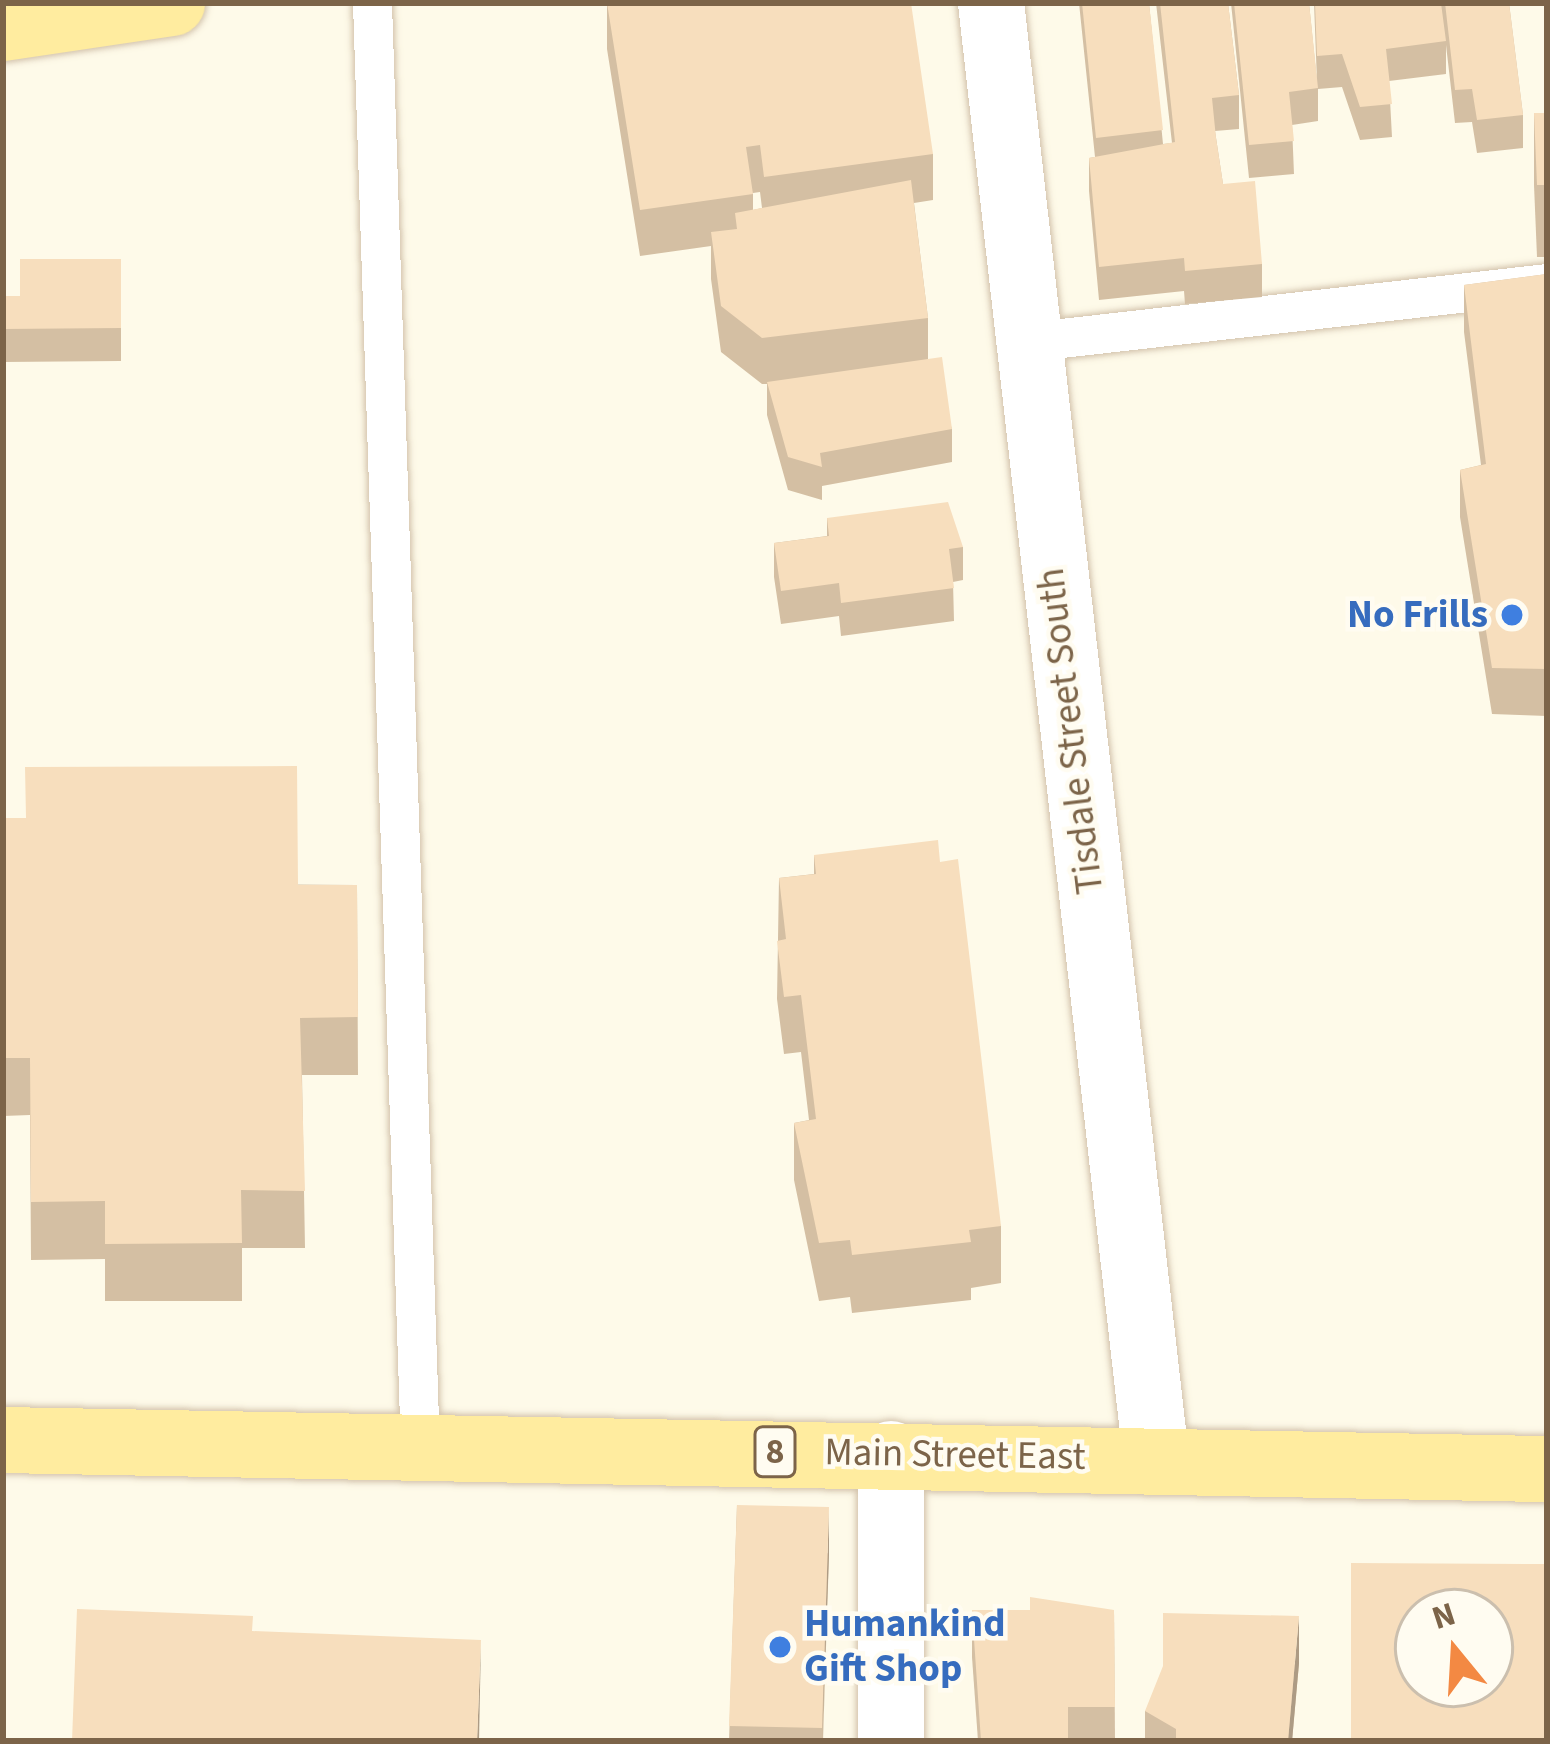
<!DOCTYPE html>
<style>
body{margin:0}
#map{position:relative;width:1550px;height:1744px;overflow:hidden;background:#fefae9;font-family:"Source Sans 3",sans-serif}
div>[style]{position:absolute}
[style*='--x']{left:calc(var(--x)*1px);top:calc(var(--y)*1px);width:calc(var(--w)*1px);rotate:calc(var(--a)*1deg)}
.roads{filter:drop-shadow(0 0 3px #d3c3ac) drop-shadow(0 0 3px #d3c3ac)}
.service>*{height:39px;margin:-19.5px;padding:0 19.5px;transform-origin:19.5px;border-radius:19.5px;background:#fff}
.minor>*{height:66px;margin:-33px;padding:0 33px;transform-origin:33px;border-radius:33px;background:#fff}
.primary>*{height:66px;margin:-33px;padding:0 33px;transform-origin:33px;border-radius:33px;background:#ffec9f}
.wall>*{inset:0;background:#d4bfa3}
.shaded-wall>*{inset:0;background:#ad9b84}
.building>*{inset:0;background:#f7debd}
.dots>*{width:33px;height:33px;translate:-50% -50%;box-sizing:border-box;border:6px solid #fffcf1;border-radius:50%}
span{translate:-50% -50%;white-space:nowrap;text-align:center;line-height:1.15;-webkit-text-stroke:9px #fffcf1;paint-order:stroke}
.shield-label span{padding:3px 9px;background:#fffcf1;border:3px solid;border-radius:9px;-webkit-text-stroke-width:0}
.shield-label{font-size:36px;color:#7c6449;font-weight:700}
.shop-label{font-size:39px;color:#366cbe;font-weight:700}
.right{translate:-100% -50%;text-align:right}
.left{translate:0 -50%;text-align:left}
.street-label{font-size:39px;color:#7c6449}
.frame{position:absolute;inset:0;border:6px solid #7c6449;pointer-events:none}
.north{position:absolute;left:1394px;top:1588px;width:120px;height:120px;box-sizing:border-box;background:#fffcf1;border:3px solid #cbbfae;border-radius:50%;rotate:342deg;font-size:33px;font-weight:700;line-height:48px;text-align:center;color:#7c6449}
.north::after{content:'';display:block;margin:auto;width:42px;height:54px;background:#f38943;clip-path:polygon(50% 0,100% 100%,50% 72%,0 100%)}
</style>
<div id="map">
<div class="roads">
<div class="service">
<i style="--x:372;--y:3;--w:1445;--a:88.1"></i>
<i style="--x:1026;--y:342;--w:524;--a:-6.46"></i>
</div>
<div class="minor">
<i style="--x:991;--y:3;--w:1465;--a:83.53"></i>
<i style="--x:891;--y:1741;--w:287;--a:-90"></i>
</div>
<div class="primary">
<i style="--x:3;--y:28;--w:171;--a:-8.4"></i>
<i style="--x:3;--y:1440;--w:1544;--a:1.08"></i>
</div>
</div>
<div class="wall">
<i style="clip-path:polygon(evenodd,607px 3px,933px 154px,933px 200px,914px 203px,928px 318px,928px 359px,952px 429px,952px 462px,822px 486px,822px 500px,788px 490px,767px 415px,767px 384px,762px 384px,721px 352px,711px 279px,711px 246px,640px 256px,607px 49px,607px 3px,760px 192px,762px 208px,753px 210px,753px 193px,760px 192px)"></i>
<i style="clip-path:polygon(1079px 3px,1149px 3px,1163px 144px,1172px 143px,1156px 3px,1228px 3px,1239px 95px,1239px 129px,1215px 131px,1223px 184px,1262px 264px,1262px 297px,1185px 304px,1184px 291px,1099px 300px,1089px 191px,1089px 158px,1095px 157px)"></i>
<i style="clip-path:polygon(1231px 3px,1309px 3px,1317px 82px,1314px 3px,1509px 3px,1523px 115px,1523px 148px,1477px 153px,1472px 122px,1455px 123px,1446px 45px,1446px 74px,1389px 81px,1392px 137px,1360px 140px,1342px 87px,1318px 89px,1318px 121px,1292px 125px,1294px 174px,1249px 178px)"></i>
<i style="clip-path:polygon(1534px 113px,1547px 113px,1547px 257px,1537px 257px,1534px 185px)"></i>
<i style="clip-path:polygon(121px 259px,121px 361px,3px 362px,3px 296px,20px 296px)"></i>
<i style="clip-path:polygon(1547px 274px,1547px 716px,1492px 714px,1460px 517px,1460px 470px,1481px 465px,1464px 332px,1464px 285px)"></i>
<i style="clip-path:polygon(827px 518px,963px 547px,963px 580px,953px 582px,954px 621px,841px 636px,839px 616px,781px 624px,774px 577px,774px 543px,827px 536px)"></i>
<i style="clip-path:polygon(814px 855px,1001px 1226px,1001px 1283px,971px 1288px,971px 1300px,852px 1313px,850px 1297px,819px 1301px,794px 1180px,794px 1123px,809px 1120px,801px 1052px,784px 1054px,777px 999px,779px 878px,814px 874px)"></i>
<i style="clip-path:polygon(3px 882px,357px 885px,358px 1075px,302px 1075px,305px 1248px,242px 1248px,242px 1301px,105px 1301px,105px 1259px,31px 1260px,30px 1115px,3px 1116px)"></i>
<i style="clip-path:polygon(737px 1505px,829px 1554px,823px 1741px,729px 1741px)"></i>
<i style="clip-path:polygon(972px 1610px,1114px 1610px,1115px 1741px,978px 1741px,972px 1657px)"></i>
<i style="clip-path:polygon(1299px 1663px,1292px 1741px,1145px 1741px,1145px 1711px)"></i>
</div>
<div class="shaded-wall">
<i style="clip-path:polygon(829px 1507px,829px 1554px,822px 1741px)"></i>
<i style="clip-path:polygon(1299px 1616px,1299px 1663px,1292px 1741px,1288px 1741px)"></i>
<i style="clip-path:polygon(481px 1640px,479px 1741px,477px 1741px)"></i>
</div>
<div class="building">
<i style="clip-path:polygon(607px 3px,911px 3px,933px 154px,764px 177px,760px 145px,746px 147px,753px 194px,640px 210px)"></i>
<i style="clip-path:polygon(1082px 3px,1149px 3px,1163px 130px,1096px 138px)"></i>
<i style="clip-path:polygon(1160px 3px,1228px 3px,1239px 95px,1212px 98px,1216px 138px,1223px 184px,1255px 181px,1262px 264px,1185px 271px,1184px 258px,1099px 267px,1089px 158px,1175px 142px)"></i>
<i style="clip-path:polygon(1234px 3px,1309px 3px,1318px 88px,1289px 92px,1294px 141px,1249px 145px)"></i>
<i style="clip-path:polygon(1315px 3px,1441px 3px,1446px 41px,1386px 49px,1392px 104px,1360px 107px,1342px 54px,1317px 56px)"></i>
<i style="clip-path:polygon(1445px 3px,1509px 3px,1523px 115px,1477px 120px,1472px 89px,1455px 90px)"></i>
<i style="clip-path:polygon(1534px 113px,1547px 113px,1547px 185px,1537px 185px)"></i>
<i style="clip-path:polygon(911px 180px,928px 318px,762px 338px,721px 306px,711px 232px,737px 229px,735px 213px)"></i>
<i style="clip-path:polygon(20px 259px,121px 259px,121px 328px,3px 329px,3px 296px,20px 296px)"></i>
<i style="clip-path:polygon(1547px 274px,1547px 669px,1492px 668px,1460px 470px,1486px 464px,1464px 285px)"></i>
<i style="clip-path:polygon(942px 357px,952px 429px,820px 453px,822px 467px,788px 457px,767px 382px)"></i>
<i style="clip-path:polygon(948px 502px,963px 547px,949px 549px,954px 588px,841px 603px,839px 583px,781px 591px,774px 543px,829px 536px,827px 518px)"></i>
<i style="clip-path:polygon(297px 766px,298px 885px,357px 885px,358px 1017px,300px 1018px,305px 1191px,241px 1190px,242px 1243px,105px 1244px,105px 1201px,31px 1202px,30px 1058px,3px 1058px,4px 818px,26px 818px,25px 767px)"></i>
<i style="clip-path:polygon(938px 840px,940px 862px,958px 859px,1001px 1226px,969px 1230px,971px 1242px,852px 1255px,850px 1240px,819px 1243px,794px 1123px,816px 1119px,801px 995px,784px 997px,777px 941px,786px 939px,779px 878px,816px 874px,814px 855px)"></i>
<i style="clip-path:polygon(737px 1505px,829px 1507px,822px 1728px,729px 1726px)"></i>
<i style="clip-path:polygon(evenodd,1351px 1563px,1547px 1564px,1547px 1741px,1351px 1741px,1351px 1563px,1418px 1612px,1490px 1612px,1490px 1684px,1418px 1684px,1418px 1612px)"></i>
<i style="clip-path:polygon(1030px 1597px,1114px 1610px,1115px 1707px,1068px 1707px,1068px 1741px,981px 1741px,972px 1610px,1030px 1610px)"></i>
<i style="clip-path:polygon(77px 1609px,253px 1616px,252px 1631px,481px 1640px,477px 1741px,72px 1741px)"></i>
<i style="clip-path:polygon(1163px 1613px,1299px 1616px,1288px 1741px,1176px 1741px,1176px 1729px,1145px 1711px,1163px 1666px)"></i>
</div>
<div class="dots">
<i style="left:1512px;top:615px;background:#3f7fe0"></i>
<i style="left:780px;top:1647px;background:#3f7fe0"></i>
</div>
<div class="shield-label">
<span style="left:775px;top:1452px">8</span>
</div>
<div class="shop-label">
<span class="right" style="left:1488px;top:615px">No Frills</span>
<span class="left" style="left:804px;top:1647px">Humankind<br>Gift Shop</span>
</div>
<div class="street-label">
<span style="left:1071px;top:731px;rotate:-97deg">Tisdale Street South</span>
<span style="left:955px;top:1455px;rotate:1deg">Main Street East</span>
</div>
<div class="frame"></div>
<div class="north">N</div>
</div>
